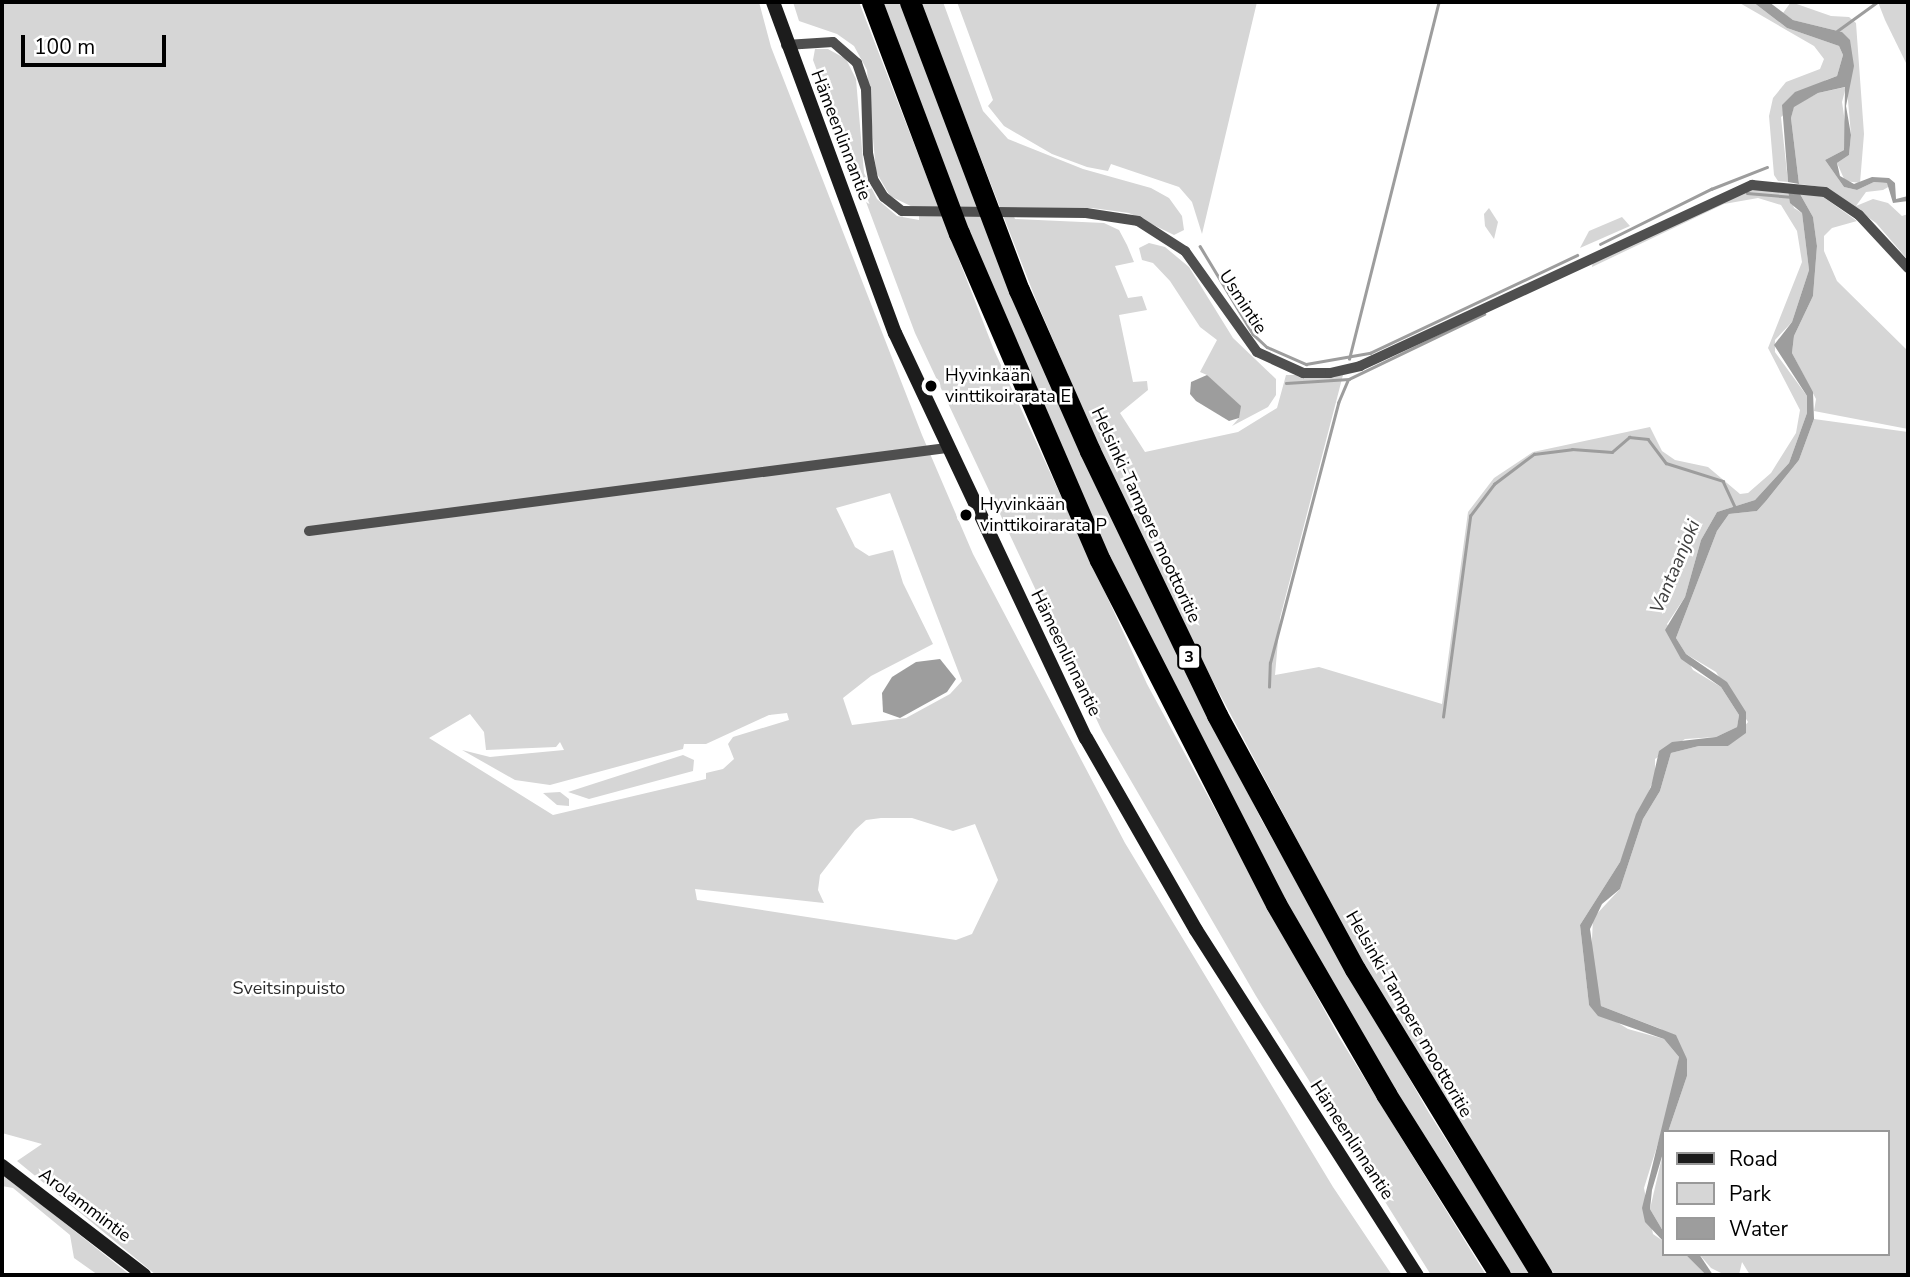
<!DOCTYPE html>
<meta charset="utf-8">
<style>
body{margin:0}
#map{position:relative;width:1910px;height:1277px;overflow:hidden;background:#fff;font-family:"Nunito Sans",sans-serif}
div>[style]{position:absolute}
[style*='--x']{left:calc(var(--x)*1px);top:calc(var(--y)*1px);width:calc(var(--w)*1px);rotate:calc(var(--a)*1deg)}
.green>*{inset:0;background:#d6d6d6}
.water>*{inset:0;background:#9d9d9d}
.stream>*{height:2.5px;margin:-1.25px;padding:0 1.25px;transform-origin:1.25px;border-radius:1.25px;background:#9d9d9d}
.street>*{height:10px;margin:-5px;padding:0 5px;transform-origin:5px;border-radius:5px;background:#4f4f4f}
.secondary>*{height:14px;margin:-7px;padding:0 7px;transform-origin:7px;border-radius:7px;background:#1c1c1c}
.highway>*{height:21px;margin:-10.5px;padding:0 10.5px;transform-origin:10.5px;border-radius:10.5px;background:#000}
.dots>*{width:19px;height:19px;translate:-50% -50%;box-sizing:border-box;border:4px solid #fff;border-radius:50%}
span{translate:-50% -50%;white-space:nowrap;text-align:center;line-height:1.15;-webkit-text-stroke:5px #fff;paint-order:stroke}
.shield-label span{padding:2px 5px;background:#fff;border:2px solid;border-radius:5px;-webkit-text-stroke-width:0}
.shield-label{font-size:16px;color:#000;font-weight:700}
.street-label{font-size:18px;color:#000}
.poi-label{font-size:18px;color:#000}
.left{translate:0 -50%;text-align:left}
.park-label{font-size:18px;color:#2d2d2d}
.water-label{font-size:19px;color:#3e3e3e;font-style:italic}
.frame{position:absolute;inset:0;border:4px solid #000;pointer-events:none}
.legend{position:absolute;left:1662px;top:1130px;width:228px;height:126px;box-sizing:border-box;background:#fff;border:2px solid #999;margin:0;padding:9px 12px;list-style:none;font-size:21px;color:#000}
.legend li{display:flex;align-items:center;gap:14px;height:35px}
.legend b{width:35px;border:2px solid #999}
.scale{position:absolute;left:21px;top:35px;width:145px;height:32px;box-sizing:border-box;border:4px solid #000;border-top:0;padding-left:9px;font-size:21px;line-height:24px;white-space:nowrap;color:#000;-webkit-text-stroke:5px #fff;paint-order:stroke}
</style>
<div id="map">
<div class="green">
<i style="clip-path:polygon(evenodd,2px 2px,759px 2px,771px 47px,922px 435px,973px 554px,1125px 843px,1333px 1187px,1392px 1275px,156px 1275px,17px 1161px,42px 1144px,2px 1133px,2px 2px,890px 493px,962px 681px,950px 694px,906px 718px,852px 725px,843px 698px,871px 676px,933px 644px,903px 583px,893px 550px,869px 556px,855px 547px,836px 508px,890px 493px,2px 2px,787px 713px,789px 720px,733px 737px,728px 744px,734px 759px,723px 769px,706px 773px,706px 779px,553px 815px,429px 738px,470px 714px,484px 732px,486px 750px,556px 747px,560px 742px,564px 750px,490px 757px,462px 750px,515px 780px,550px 785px,683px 749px,684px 744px,706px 744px,769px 715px,787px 713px,2px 2px,881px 818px,912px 818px,953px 831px,975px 824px,998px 880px,972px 934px,956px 940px,697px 900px,695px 889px,824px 903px,818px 890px,820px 875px,855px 830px,866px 820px,881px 818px)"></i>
<i style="clip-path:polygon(793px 2px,859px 2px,994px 350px,1147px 684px,1339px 1037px,1486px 1275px,1431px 1275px,1256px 996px,1102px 731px,915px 333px,813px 60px,815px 49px,828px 49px,846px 59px,856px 79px,864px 173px,877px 199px,897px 216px,919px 220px,919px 210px,890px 196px,876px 172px,867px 70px,854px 46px,837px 34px,799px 21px)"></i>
<i style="clip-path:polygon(879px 2px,901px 2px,1078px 445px,1261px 819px,1429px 1113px,1532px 1275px,1509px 1275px,1411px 1121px,1295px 922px,1121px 587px,1017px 353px)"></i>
<i style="clip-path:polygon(920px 2px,943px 2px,983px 111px,1008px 139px,1083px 169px,1151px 188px,1169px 198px,1182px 216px,1184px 230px,1174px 235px,1129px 213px,1092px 208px,1011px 209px,1015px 219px,1104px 223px,1119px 230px,1127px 245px,1134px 262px,1115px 266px,1128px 298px,1142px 296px,1147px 310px,1119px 315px,1133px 382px,1147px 381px,1148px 390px,1120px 413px,1145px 452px,1238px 432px,1277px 408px,1286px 375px,1343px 375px,1280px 618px,1275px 675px,1319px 667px,1442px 704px,1468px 512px,1494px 478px,1533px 452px,1650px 427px,1662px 451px,1675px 460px,1708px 467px,1740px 494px,1748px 493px,1771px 473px,1796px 433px,1800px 410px,1768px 348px,1802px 262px,1797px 231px,1781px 205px,1758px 198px,1724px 204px,1592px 267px,1593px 260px,1746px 190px,1788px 189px,1794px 208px,1802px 213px,1809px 270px,1792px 322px,1775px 340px,1775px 352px,1807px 396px,1807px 413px,1789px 463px,1755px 500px,1717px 512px,1701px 540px,1685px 597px,1667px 624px,1693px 670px,1721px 687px,1739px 715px,1737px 727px,1716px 737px,1685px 739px,1655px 759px,1655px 776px,1620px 862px,1580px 925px,1589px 1005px,1628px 1029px,1664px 1039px,1679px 1057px,1669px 1108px,1644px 1188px,1653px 1234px,1663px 1241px,1663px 1254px,1685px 1254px,1706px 1275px,1555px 1275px,1539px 1252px,1356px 951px,1189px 636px,1110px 473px,1036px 300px)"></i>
<i style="clip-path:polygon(957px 2px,1257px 2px,1202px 234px,1192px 202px,1179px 187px,1111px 164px,1108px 171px,1087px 167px,1052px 154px,1004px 126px,988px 106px,993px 100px)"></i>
<i style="clip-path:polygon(1738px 2px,1753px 2px,1787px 28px,1839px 46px,1843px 55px,1837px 76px,1826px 80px,1781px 117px,1788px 182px,1778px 181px,1774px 175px,1769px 116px,1773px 98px,1786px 82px,1820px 69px,1824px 59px,1814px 46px)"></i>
<i style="clip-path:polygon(1791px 2px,1831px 16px,1849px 17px,1856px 23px,1864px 134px,1860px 183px,1845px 181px,1837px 163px,1849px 155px,1851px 135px,1842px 32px,1793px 20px,1783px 13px)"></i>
<i style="clip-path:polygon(1878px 2px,1908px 2px,1908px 67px,1885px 20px)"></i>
<i style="clip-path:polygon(1846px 87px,1842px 102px,1846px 129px,1844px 150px,1825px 160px,1844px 187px,1857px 190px,1874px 182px,1888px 183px,1890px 186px,1883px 190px,1866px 192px,1856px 206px,1873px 199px,1888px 203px,1902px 216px,1908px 214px,1908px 260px,1876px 223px,1842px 198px,1823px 187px,1799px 184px,1791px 118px,1794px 106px,1818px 93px)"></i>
<i style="clip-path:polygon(1800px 194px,1819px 194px,1857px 221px,1832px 228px,1824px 236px,1824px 251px,1837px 281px,1908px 351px,1908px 429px,1814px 411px,1816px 399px,1792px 353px,1794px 336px,1813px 296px,1817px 246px,1813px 217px)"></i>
<i style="clip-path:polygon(1489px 208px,1498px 222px,1494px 239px,1485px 226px,1484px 214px)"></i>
<i style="clip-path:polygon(1622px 217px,1630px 226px,1580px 248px,1589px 231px)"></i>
<i style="clip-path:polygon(1149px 243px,1165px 247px,1189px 267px,1233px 338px,1276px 379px,1276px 395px,1268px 407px,1232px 426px,1239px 418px,1207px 375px,1200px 372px,1217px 340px,1200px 327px,1170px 281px,1153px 263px,1142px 260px,1139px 248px)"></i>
<i style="clip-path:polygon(1814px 419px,1908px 432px,1908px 1275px,1750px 1275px,1742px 1262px,1739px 1275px,1725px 1275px,1711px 1268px,1699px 1254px,1887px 1254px,1887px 1132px,1668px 1132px,1687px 1076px,1687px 1059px,1661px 1029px,1601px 1006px,1591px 960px,1593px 918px,1620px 889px,1643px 819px,1660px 791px,1671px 753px,1699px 746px,1728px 746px,1748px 722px,1716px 672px,1686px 654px,1676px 638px,1717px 531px,1729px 514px,1757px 511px,1766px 501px,1799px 460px)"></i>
<i style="clip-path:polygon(683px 755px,694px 760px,693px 771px,589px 799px,568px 792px)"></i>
<i style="clip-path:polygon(560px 792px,569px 799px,569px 806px,557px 805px,543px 793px)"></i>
<i style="clip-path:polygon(1663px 1153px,1663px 1231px,1650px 1209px)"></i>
<i style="clip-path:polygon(2px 1175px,37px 1201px,130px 1275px,98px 1275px,74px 1258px,70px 1235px,13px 1188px,2px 1186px)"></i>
</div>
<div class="water">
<i style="clip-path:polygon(1753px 2px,1769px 2px,1793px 20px,1842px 32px,1850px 40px,1854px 66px,1846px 106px,1851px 135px,1849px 155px,1837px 163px,1840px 176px,1854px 184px,1872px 177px,1889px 178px,1895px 183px,1896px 199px,1908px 196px,1908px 201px,1893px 203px,1887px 183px,1874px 182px,1857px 190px,1844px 187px,1825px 160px,1844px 150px,1845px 87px,1818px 93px,1794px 107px,1791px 118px,1799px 184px,1788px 182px,1782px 105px,1795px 92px,1837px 76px,1843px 55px,1839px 46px,1787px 28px)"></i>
<i style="clip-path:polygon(1788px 189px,1800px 194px,1813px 217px,1817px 246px,1813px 296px,1794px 336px,1792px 353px,1813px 392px,1814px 419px,1799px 460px,1766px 501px,1757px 511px,1729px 514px,1717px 531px,1676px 638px,1686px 654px,1727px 682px,1746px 712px,1746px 733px,1728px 746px,1699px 746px,1671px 753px,1660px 791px,1643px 819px,1620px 889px,1602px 904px,1590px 929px,1601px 1006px,1676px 1035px,1687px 1059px,1687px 1076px,1668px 1132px,1663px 1132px,1663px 1153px,1652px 1190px,1650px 1209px,1663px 1231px,1663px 1241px,1645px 1222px,1642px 1208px,1679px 1057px,1664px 1039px,1598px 1016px,1589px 1005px,1580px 925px,1620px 862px,1636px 814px,1651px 787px,1659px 751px,1672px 742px,1716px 737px,1737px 727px,1739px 715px,1721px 687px,1681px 659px,1665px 630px,1685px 597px,1701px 540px,1717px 512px,1755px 500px,1789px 463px,1807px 413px,1807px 396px,1774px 345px,1792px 322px,1809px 270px,1802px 213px,1790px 203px)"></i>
<i style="clip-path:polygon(1207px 375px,1241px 406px,1239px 418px,1229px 421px,1196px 401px,1190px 394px,1191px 382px)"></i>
<i style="clip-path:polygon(940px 659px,956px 679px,947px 692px,900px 718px,883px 712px,882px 693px,892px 677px,916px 662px)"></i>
<i style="clip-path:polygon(1685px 1254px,1699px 1254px,1713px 1275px,1706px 1275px)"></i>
</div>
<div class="stream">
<i style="--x:1837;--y:31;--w:49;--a:-35.9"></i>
<i style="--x:1747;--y:193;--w:46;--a:5"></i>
<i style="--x:1600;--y:244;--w:124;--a:-26.4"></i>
<i style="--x:1711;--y:189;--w:60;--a:-21.4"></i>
<i style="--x:1200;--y:246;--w:103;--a:58.9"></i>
<i style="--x:1253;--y:334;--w:19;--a:43"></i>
<i style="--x:1267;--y:347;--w:43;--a:23.6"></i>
<i style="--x:1306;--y:364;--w:65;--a:-9.8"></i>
<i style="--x:1370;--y:353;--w:229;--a:-25.3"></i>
<i style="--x:1349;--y:359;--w:368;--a:-75.9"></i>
<i style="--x:1286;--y:383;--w:63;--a:-3.6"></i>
<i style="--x:1349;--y:379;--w:150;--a:-25.7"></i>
<i style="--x:1269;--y:687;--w:24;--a:-88"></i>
<i style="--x:1270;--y:663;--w:269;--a:-75.3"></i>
<i style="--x:1338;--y:403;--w:25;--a:-67"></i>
<i style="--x:1443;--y:717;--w:203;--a:-82.3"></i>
<i style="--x:1470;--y:516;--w:40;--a:-53"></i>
<i style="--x:1494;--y:484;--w:50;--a:-36.9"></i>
<i style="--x:1534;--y:454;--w:38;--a:-7"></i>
<i style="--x:1572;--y:449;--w:40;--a:4.3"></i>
<i style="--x:1612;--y:452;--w:23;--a:-41"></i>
<i style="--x:1629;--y:437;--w:19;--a:6"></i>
<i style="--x:1648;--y:439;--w:30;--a:53"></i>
<i style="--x:1666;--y:463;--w:60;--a:17.5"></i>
<i style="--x:1723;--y:481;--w:29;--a:65"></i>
</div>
<div class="street">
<i style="--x:786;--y:45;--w:47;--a:-3.7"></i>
<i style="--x:833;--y:42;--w:32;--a:41"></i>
<i style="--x:857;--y:63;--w:28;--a:71"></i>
<i style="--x:866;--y:89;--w:64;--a:88.2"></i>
<i style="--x:868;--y:153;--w:26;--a:79"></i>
<i style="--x:873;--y:179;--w:21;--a:59"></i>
<i style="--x:884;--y:197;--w:23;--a:38"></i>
<i style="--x:902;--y:211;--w:184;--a:0.6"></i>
<i style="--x:1086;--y:213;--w:53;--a:8.7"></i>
<i style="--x:1138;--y:221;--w:56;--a:32.6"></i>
<i style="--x:1185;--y:251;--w:124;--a:54.5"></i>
<i style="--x:1257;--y:352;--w:51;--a:24.5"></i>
<i style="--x:1303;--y:373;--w:27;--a:0"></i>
<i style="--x:1330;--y:373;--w:31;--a:-13"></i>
<i style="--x:1360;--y:366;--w:432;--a:-24.8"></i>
<i style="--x:1752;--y:185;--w:73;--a:5.5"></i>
<i style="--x:1825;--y:192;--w:41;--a:34.1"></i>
<i style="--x:1859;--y:215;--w:72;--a:47.2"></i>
<i style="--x:309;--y:531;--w:643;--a:-7.41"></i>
</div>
<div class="secondary">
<i style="--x:773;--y:2;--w:353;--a:69.8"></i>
<i style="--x:895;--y:333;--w:448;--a:64.8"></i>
<i style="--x:1086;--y:738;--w:221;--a:60.2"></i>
<i style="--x:1196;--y:930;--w:410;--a:57.4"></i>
<i style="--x:2;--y:1166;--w:179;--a:37.5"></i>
</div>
<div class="highway">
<i style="--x:872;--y:2;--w:247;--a:69.4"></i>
<i style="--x:959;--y:233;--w:356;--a:66.7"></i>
<i style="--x:1100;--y:560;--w:386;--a:62.9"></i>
<i style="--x:1276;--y:904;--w:220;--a:59.9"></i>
<i style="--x:1386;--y:1094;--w:214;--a:57.8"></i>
<i style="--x:910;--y:2;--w:308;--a:69.3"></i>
<i style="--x:1019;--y:290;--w:176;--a:66.2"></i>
<i style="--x:1090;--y:451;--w:293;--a:64.3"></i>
<i style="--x:1217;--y:715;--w:289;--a:61.5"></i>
<i style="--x:1355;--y:969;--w:359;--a:58.6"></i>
</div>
<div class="dots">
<i style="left:931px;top:386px;background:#000"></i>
<i style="left:966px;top:515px;background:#000"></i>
</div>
<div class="shield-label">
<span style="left:1189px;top:657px">3</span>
</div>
<div class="street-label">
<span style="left:841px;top:135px;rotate:69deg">Hämeenlinnantie</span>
<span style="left:1243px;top:302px;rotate:57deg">Usmintie</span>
<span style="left:1146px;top:515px;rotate:65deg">Helsinki-Tampere moottoritie</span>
<span style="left:1066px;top:653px;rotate:64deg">Hämeenlinnantie</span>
<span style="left:1409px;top:1014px;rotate:60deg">Helsinki-Tampere moottoritie</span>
<span style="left:1352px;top:1140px;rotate:57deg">Hämeenlinnantie</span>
<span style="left:85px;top:1205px;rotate:37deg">Arolammintie</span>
</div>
<div class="poi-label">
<span class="left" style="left:945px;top:386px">Hyvinkään<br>vinttikoirarata E</span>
<span class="left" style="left:980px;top:515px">Hyvinkään<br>vinttikoirarata P</span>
</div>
<div class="park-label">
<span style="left:289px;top:988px">Sveitsinpuisto</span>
</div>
<div class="water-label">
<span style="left:1676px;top:567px;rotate:-67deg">Vantaanjoki</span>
</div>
<div class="frame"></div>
<ul class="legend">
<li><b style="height:9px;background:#1c1c1c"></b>Road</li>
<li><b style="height:19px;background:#d6d6d6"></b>Park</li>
<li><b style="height:19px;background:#9d9d9d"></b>Water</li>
</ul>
<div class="scale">100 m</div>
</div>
